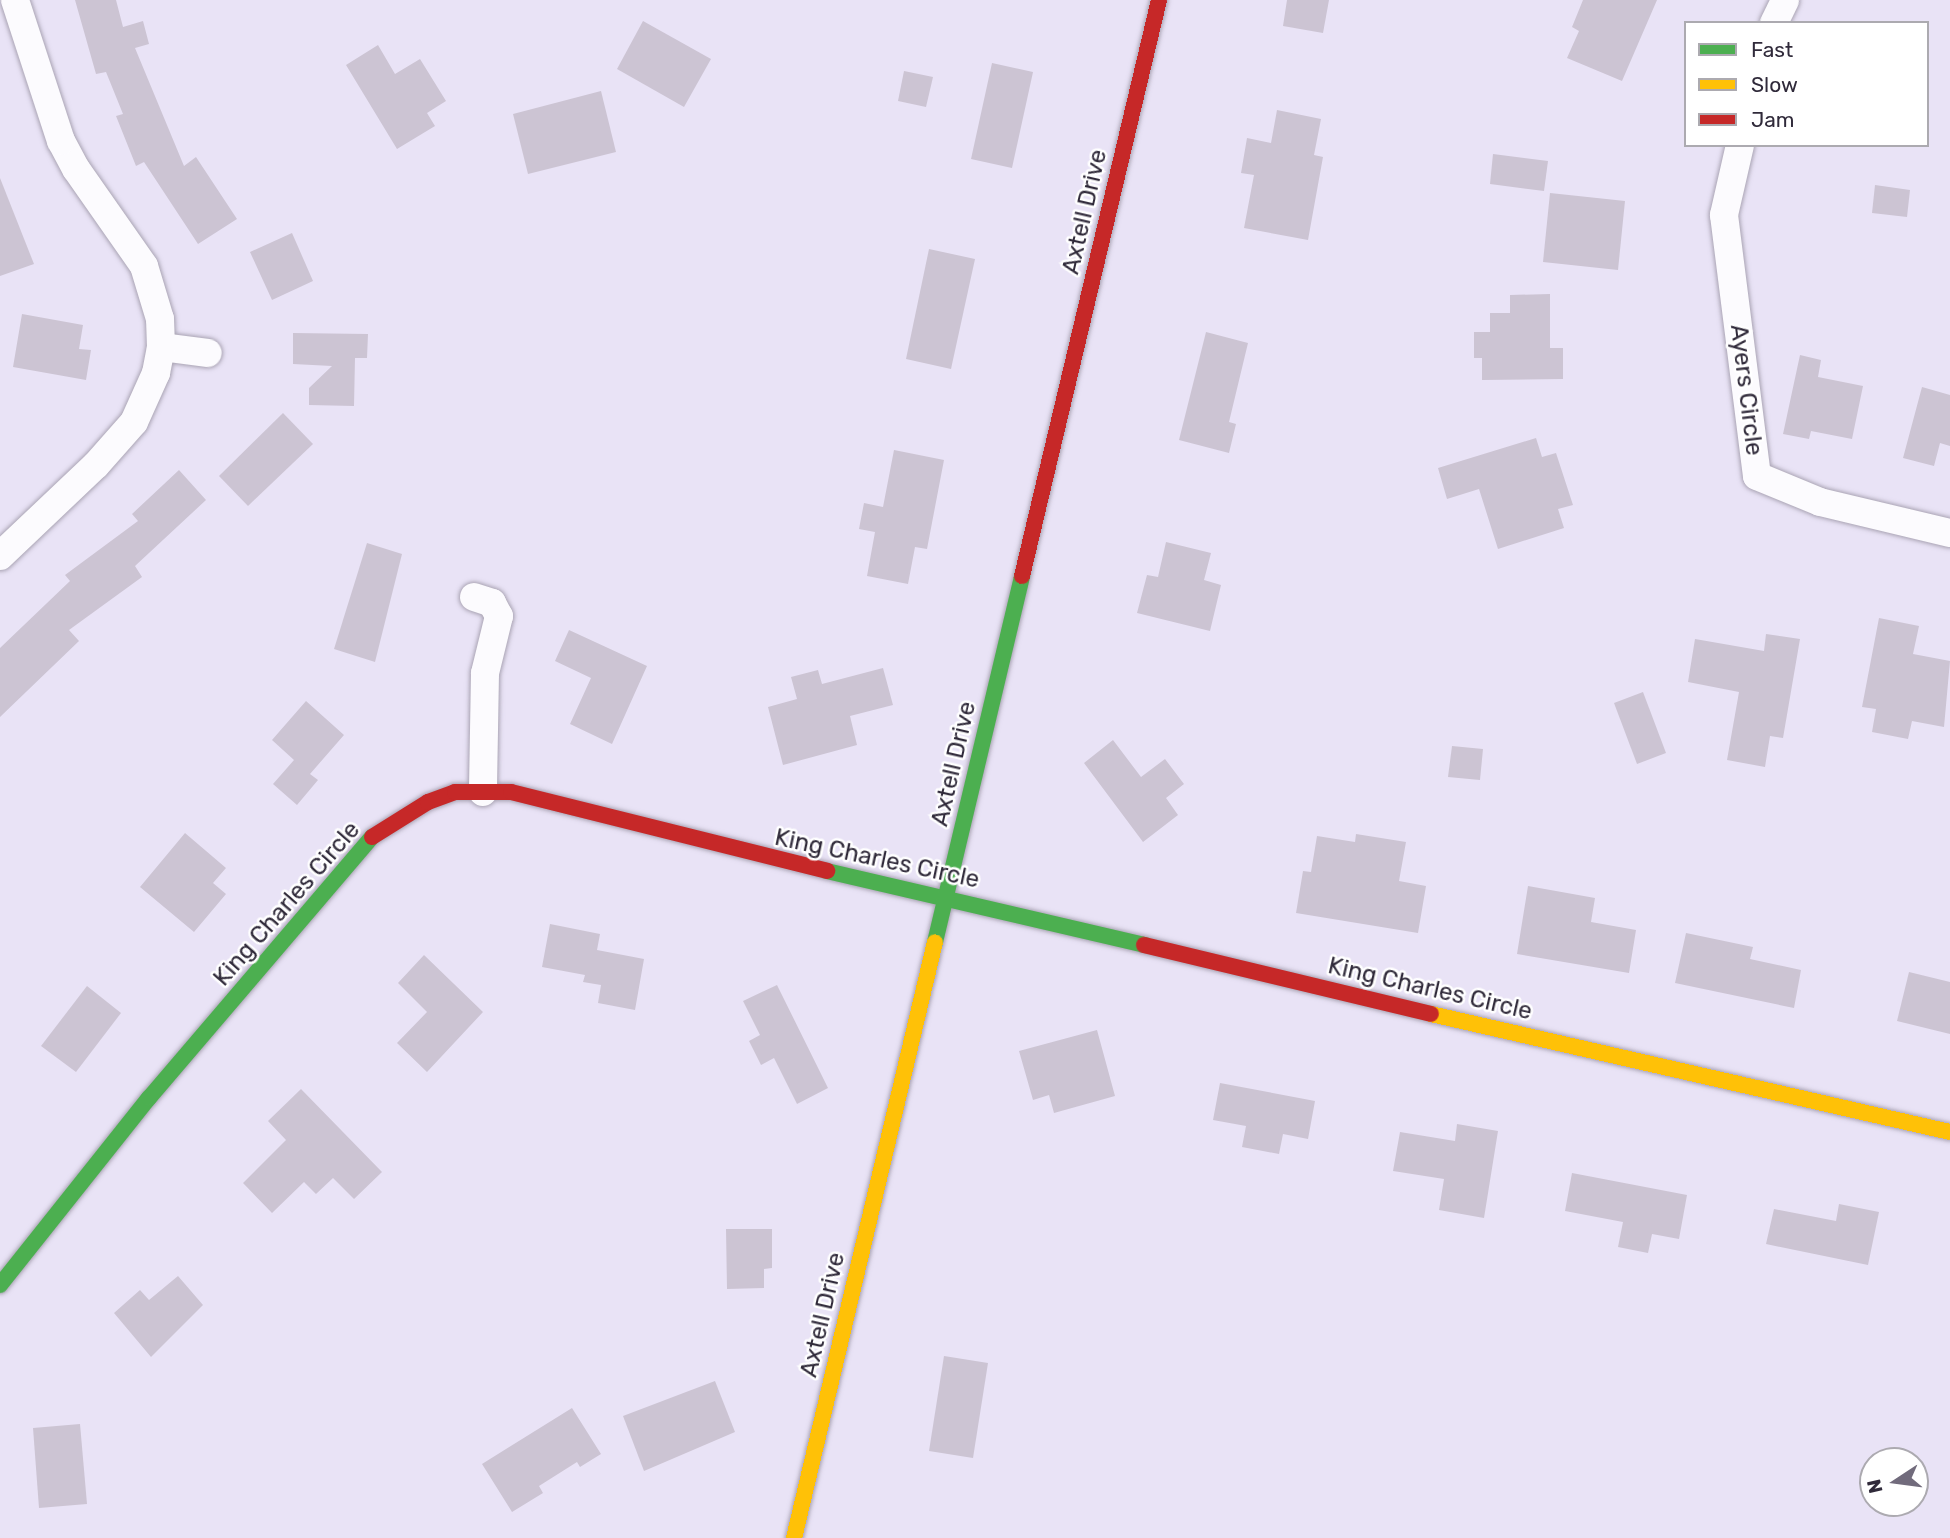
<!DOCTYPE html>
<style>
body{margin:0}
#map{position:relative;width:1950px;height:1538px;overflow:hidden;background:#e9e3f6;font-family:Rubik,sans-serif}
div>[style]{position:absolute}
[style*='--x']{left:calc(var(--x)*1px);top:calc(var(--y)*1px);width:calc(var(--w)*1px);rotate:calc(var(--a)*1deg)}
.building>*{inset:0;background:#ccc4d3}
.roads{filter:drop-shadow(0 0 2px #aaa4b4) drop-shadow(0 0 2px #aaa4b4)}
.street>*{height:28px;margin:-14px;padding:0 14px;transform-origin:14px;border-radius:14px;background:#fcfbfe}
.fast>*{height:16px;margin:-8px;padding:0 8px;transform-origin:8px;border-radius:8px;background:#4caf50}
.slow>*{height:16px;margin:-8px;padding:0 8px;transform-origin:8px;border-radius:8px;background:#ffc107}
.jam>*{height:16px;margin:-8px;padding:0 8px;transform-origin:8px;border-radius:8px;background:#c62828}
span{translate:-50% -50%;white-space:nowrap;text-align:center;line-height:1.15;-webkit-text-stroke:5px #fff;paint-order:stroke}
.street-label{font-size:24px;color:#302a3a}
.legend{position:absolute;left:1684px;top:21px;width:245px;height:126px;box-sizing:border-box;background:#fff;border:2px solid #acaab0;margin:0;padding:9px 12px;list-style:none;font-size:21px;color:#302a3a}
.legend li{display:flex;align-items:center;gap:14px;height:35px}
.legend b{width:35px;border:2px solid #acaab0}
.north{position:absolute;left:1859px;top:1447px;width:70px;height:70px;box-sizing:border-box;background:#fff;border:2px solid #acaab0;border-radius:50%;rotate:257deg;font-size:19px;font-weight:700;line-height:28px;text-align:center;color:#302a3a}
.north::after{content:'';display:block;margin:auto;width:24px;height:32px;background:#716b7c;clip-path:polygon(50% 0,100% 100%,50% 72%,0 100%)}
</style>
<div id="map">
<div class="building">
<i style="clip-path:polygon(75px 0,116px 0,123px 27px,143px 21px,149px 44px,135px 48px,184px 166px,196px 157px,237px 219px,198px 244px,144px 162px,136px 166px,116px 116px,123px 114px,106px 72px,96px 74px)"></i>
<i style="clip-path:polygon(1287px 0,1329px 0,1323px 33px,1283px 26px)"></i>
<i style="clip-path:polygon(1583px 0,1657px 0,1622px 81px,1567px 58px,1579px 31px,1572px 27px)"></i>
<i style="clip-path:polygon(643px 21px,711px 59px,684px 107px,617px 69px)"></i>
<i style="clip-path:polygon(378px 45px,395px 74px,420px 59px,446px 101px,427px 113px,435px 126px,397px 149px,346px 65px)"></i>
<i style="clip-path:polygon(992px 63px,1033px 72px,1012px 168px,971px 159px)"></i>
<i style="clip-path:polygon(904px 71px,933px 77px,926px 107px,898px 101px)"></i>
<i style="clip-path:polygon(601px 91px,616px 152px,528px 174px,513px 114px)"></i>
<i style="clip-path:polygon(1277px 110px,1321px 119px,1314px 155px,1323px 157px,1308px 240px,1244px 228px,1254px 175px,1241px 173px,1247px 138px,1271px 143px)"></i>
<i style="clip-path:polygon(1493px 154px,1548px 161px,1544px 191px,1490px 184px)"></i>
<i style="clip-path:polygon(0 178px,34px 264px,0 276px)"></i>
<i style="clip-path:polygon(1875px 185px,1910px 190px,1907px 217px,1872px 213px)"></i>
<i style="clip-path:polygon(1550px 193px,1625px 201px,1618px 270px,1543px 262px)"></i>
<i style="clip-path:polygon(292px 233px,313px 281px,272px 300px,250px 252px)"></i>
<i style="clip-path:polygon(929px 249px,975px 259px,951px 369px,906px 359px)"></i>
<i style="clip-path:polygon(1550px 294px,1550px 348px,1563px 348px,1563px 379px,1482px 380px,1482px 358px,1474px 358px,1474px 332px,1490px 332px,1490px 313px,1510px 313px,1510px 295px)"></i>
<i style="clip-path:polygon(22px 314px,83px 325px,79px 349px,91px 350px,86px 380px,13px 367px)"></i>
<i style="clip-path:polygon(1206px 332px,1248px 343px,1229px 422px,1236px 424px,1229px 453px,1179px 440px)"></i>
<i style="clip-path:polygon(293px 333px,368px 334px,367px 358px,355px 358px,354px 406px,309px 405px,309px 388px,332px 366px,293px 364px)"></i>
<i style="clip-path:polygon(1800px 355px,1821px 360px,1818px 377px,1863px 386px,1852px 439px,1811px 431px,1809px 439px,1783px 434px)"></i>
<i style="clip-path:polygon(1922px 387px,1950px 395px,1950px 446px,1940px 443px,1934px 466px,1903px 458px)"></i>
<i style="clip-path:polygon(283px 413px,313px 444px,248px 506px,219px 476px)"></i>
<i style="clip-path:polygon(1536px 438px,1542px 457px,1556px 453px,1573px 505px,1558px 509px,1564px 528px,1498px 549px,1479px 489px,1447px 499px,1438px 468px)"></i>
<i style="clip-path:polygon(894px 450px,944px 460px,927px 549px,915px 547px,908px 584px,867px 576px,875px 532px,859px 529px,864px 503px,883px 507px)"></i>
<i style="clip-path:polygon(179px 470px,206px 500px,135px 566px,142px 577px,69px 630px,79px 641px,0 717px,0 648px,70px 581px,65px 575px,138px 521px,132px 514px)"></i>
<i style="clip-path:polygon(1166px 542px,1211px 553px,1204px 580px,1221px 585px,1210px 631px,1137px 613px,1147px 575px,1158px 577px)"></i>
<i style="clip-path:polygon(367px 543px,402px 554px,375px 662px,334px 649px)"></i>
<i style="clip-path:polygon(1879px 618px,1919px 626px,1913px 654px,1950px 661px,1944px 727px,1912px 721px,1908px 739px,1872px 732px,1876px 709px,1862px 707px)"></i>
<i style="clip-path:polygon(569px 630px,647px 666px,612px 744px,570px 724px,591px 678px,555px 661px)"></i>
<i style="clip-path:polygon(1766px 634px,1800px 639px,1783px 738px,1770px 736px,1765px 767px,1727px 760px,1739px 692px,1688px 682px,1695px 639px,1764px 651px)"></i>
<i style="clip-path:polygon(883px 668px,893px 705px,850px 716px,857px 745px,783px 765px,768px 707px,797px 699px,791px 677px,818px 670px,822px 684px)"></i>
<i style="clip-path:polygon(1643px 692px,1666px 753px,1637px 764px,1614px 703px)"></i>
<i style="clip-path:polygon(306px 701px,344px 735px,310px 774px,318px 780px,297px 805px,273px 784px,294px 760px,272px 740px)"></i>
<i style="clip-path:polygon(1113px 740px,1141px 777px,1165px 759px,1184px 784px,1166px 798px,1178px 815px,1143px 842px,1084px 763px)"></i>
<i style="clip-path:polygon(1452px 746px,1483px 749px,1480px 780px,1448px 777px)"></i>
<i style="clip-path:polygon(185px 833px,226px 868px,213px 883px,226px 894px,194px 932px,140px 887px)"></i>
<i style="clip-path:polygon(1356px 834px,1406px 842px,1399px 881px,1426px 886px,1418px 933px,1296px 913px,1303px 871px,1311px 872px,1317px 836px,1355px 842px)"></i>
<i style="clip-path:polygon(1528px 886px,1595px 898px,1591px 922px,1636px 930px,1629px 973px,1517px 954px)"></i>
<i style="clip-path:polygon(550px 924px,600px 934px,597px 950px,644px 959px,635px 1010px,598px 1003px,601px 985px,583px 982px,585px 975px,542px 967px)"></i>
<i style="clip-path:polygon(1686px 933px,1753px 947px,1750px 959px,1801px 970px,1794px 1008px,1675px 983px)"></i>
<i style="clip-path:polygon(424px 955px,483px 1012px,427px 1072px,397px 1043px,427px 1012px,398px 983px)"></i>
<i style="clip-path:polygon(1909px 972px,1950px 982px,1950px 1034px,1897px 1021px)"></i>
<i style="clip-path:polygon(777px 985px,828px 1088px,797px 1104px,774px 1058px,761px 1065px,749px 1041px,760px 1035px,743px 1001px)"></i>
<i style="clip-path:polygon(87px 986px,121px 1013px,76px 1072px,41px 1046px)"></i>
<i style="clip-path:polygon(1097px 1030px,1115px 1096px,1054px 1113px,1049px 1095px,1033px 1100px,1019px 1051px)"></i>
<i style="clip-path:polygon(1220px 1083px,1315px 1101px,1308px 1139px,1283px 1134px,1279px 1154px,1242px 1147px,1246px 1126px,1213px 1120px)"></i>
<i style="clip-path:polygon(301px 1089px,382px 1172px,354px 1199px,333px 1178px,316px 1194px,304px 1182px,272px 1213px,243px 1183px,286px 1140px,268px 1121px)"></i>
<i style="clip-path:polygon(1457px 1124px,1498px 1131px,1484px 1218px,1439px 1210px,1444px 1179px,1393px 1171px,1400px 1132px,1455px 1141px)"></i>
<i style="clip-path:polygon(1572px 1173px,1687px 1195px,1679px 1239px,1652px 1234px,1648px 1253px,1618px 1247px,1623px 1222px,1565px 1211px)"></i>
<i style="clip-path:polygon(1839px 1204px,1879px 1212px,1868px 1265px,1766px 1244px,1774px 1209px,1836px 1221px)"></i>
<i style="clip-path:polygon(726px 1229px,772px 1229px,772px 1268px,764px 1269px,764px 1288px,727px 1289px)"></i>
<i style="clip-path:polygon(178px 1276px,203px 1305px,151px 1357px,114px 1313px,140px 1290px,149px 1300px)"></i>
<i style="clip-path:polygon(944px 1356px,988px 1363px,973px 1458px,929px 1451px)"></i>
<i style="clip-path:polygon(715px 1381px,735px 1432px,644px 1471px,623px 1416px)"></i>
<i style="clip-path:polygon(572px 1408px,601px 1454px,580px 1467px,577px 1462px,539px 1486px,543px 1493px,512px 1512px,482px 1464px)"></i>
<i style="clip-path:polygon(80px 1424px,87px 1504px,39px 1508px,33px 1428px)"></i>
</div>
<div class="roads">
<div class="street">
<i style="--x:1774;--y:23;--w:25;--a:-64"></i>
<i style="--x:1740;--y:145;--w:72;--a:102.9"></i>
<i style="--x:1724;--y:215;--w:263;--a:82.8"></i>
<i style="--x:1757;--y:476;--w:68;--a:22.4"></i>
<i style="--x:1820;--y:502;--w:134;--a:13.4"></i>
<i style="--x:161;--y:347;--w:47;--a:7.3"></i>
<i style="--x:0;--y:556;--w:132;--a:-43.5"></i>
<i style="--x:96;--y:465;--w:57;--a:-48.5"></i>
<i style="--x:134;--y:422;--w:54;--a:-65.8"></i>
<i style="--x:156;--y:373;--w:26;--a:-79"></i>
<i style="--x:161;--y:347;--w:28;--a:-92"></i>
<i style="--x:160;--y:319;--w:55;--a:-106.8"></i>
<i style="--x:144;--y:266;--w:118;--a:-125"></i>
<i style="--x:76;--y:169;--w:32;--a:-118"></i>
<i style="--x:61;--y:141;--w:148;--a:-108.1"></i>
<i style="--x:474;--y:597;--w:19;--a:18"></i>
<i style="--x:492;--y:603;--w:15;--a:62"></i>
<i style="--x:499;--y:616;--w:59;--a:103.8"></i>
<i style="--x:485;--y:673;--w:119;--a:91"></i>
</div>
<div class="fast">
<i style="--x:827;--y:871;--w:326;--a:13.1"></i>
<i style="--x:935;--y:942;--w:376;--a:-76.6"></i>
<i style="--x:0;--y:1285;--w:239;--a:-51.5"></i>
<i style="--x:149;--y:1098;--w:343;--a:-49.5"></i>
</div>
<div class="slow">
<i style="--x:1431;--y:1014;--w:532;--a:12.81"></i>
<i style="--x:794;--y:1538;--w:612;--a:-76.69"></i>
</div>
<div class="jam">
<i style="--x:1022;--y:576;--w:592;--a:-76.62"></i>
<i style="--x:372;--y:837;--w:66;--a:-32"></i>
<i style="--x:428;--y:802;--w:29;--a:-20"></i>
<i style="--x:455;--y:792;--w:56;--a:0"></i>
<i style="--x:511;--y:792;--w:326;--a:14"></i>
<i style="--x:1144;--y:945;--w:295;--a:13.5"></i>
</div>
</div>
<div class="street-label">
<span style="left:1085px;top:212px;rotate:-77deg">Axtell Drive</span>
<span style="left:1746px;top:390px;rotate:83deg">Ayers Circle</span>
<span style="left:954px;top:764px;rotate:-77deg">Axtell Drive</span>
<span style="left:877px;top:859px;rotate:12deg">King Charles Circle</span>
<span style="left:287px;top:904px;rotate:-49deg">King Charles Circle</span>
<span style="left:1430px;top:989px;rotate:13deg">King Charles Circle</span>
<span style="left:823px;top:1315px;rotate:-77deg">Axtell Drive</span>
</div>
<ul class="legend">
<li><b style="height:9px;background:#4caf50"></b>Fast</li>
<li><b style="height:9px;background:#ffc107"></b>Slow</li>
<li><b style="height:9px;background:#c62828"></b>Jam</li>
</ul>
<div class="north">N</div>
</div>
